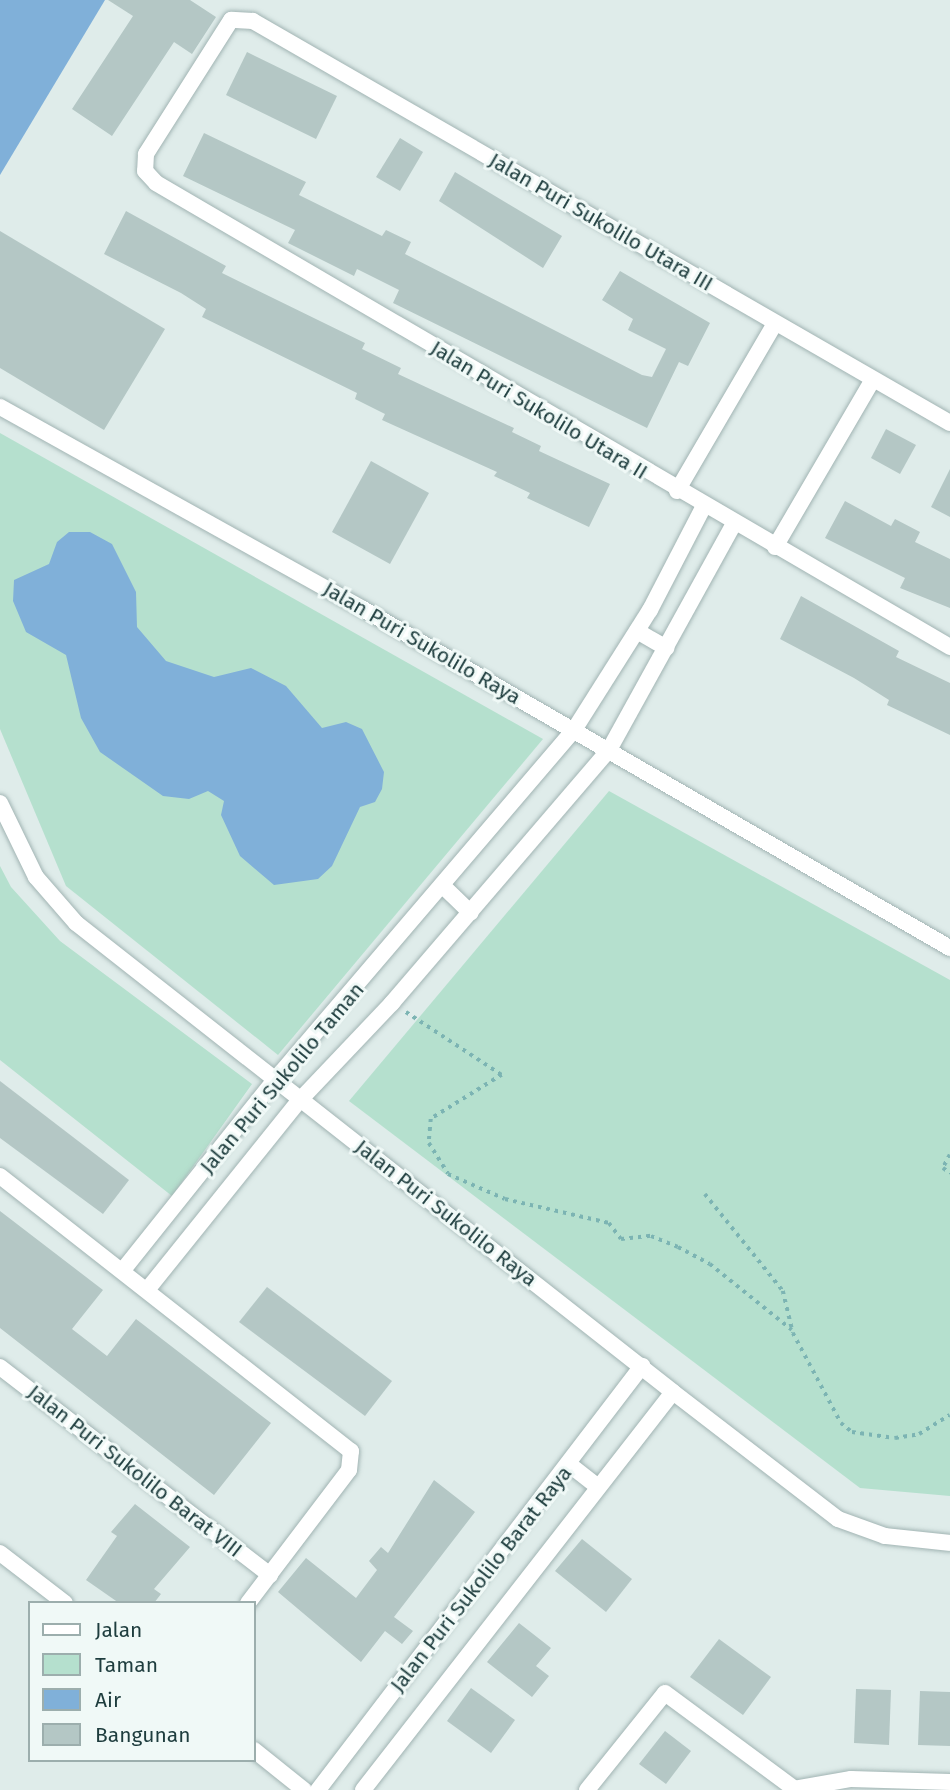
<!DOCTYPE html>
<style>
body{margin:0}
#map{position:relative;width:950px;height:1790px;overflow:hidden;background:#dfecea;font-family:"Fira Sans",sans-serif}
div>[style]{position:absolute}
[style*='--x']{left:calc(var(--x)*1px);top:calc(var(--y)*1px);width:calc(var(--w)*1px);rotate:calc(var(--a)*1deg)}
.green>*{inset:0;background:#b5e0ce}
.water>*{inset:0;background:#80b0d9}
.building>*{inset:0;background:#b4c7c5}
.path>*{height:3.5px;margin-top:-1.75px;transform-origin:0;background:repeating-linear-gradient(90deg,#7cb4b3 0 3.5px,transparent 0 8.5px)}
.roads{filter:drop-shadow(0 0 2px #a1b4b3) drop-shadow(0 0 2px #a1b4b3)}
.minor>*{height:16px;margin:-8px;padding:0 8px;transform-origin:8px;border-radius:8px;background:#fff}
span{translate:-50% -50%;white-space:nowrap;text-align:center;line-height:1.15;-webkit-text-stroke:6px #f0f9f7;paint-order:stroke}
.street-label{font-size:21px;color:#1e3d3e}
.legend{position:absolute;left:28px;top:1601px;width:228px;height:161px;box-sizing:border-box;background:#f0f9f7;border:2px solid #9caead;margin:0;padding:9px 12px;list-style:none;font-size:21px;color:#1e3d3e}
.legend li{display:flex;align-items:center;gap:14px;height:35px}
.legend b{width:35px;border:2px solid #9caead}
</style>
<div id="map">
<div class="green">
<i style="clip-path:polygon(0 433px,543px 739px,278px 1055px,66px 886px,0 729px)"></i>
<i style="clip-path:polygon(609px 791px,950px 980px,950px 1496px,860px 1488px,349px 1101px)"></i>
<i style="clip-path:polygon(0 866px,11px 887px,60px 941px,252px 1084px,172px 1196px,0 1060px)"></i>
</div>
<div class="water">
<i style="clip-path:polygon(0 0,105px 0,0 175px)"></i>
<i style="clip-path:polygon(69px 532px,90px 532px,112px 544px,136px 592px,137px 627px,166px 661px,214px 677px,251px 668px,286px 686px,322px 728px,346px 722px,362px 729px,384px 772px,382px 789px,375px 802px,360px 807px,332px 866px,318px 879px,274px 885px,240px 856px,221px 815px,224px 801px,208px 791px,189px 799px,163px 796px,100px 752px,81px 718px,66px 655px,26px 632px,13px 601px,14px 580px,49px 564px,57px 542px)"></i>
</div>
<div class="building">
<i style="clip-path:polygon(108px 0,190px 0,216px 17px,192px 54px,174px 42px,112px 136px,72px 109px,133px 16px)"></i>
<i style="clip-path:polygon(247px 52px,337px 96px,316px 139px,226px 95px)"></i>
<i style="clip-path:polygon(204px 133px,306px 182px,299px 195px,382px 236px,386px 230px,411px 242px,405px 254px,642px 375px,652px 377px,666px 349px,628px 330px,633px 319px,602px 300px,620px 271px,710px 323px,688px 366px,679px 362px,647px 428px,393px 303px,399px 290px,357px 269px,354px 276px,288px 243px,295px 230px,183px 176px)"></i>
<i style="clip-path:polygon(400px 138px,423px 152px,400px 191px,376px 177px)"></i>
<i style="clip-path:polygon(455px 172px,562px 236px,543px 268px,439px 201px)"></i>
<i style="clip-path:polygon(126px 211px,226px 266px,222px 273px,365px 343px,362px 349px,401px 368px,398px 374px,514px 428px,512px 432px,541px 446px,539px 451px,610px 484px,589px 527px,527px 498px,530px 493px,494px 476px,497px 472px,382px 420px,385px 414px,355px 399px,357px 393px,202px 317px,206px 309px,181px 293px,104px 254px)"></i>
<i style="clip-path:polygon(0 231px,165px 329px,104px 430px,0 368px)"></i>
<i style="clip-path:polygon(886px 429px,916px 445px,900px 474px,871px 458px)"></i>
<i style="clip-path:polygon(371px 461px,429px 493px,390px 564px,332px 532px)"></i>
<i style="clip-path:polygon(950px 469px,950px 517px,931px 507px)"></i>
<i style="clip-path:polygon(845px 501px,891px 526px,895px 519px,920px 532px,915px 542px,950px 559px,950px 608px,900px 588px,905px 578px,825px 538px)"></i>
<i style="clip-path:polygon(801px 596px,899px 651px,896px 657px,950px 683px,950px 735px,887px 705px,889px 700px,854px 678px,780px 639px)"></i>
<i style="clip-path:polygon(0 1081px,129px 1180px,103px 1214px,0 1138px)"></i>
<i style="clip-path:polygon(0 1211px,103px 1290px,72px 1329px,107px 1356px,136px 1319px,271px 1423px,214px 1495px,0 1328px)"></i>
<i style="clip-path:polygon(267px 1287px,392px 1381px,365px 1416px,239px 1322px)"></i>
<i style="clip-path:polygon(434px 1480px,475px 1512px,394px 1617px,413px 1631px,402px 1644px,385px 1631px,361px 1662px,278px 1592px,306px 1558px,356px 1598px,377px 1570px,369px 1561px,381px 1547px,388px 1553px)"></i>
<i style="clip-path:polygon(135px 1504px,190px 1547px,154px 1589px,161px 1594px,154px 1603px,119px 1603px,86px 1580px,117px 1536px,111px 1532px)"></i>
<i style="clip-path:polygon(582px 1539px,632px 1579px,606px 1612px,555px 1571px)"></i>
<i style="clip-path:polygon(519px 1623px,551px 1648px,536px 1666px,549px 1676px,532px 1697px,487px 1662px)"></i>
<i style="clip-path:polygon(719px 1639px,771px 1677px,743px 1715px,690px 1677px)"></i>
<i style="clip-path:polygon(471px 1688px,515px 1720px,491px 1753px,447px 1721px)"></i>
<i style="clip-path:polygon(856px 1689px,891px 1690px,889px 1745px,854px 1743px)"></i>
<i style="clip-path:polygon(920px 1691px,950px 1692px,950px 1746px,918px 1745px)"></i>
<i style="clip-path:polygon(665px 1731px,691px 1751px,666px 1784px,639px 1764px)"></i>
</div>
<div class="path">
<i style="--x:406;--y:1012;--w:115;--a:33.3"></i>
<i style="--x:502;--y:1075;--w:84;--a:148.2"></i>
<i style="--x:431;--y:1119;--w:24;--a:95"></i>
<i style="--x:429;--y:1143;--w:36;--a:58"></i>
<i style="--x:448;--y:1174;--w:62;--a:23.7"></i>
<i style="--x:505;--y:1199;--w:107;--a:13"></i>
<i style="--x:609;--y:1223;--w:20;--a:53"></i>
<i style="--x:621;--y:1239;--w:30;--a:-6"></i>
<i style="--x:651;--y:1236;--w:29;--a:22"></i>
<i style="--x:678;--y:1247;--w:36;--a:28"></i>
<i style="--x:710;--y:1264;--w:105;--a:38.8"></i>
<i style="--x:950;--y:1155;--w:15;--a:118"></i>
<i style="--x:943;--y:1168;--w:9;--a:36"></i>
<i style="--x:705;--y:1194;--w:124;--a:51.2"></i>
<i style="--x:783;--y:1291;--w:43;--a:76.6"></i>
<i style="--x:793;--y:1333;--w:102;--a:61.9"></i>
<i style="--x:841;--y:1423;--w:14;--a:39"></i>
<i style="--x:852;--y:1432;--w:43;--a:7.9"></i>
<i style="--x:895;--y:1438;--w:24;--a:-9"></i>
<i style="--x:919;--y:1434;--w:36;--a:-32"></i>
</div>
<div class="roads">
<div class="minor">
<i style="--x:0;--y:407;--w:415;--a:29.1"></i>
<i style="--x:363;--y:609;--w:678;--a:30.01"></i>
<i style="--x:950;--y:423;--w:805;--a:-150.03"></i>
<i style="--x:253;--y:21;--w:22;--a:-177"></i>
<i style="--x:231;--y:20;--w:159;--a:122.4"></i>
<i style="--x:146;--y:154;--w:17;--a:93"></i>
<i style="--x:145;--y:171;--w:16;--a:47"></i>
<i style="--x:156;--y:183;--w:920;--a:30.3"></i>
<i style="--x:677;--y:491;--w:194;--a:-59.7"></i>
<i style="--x:775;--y:547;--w:194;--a:-59.7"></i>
<i style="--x:637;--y:631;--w:34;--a:30"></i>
<i style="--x:0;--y:803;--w:82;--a:64.1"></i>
<i style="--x:36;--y:877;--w:61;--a:49"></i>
<i style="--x:76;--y:923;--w:759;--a:38.15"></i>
<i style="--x:673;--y:1392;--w:208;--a:37.6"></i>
<i style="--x:838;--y:1519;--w:50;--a:19.9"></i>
<i style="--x:885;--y:1536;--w:65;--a:6.1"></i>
<i style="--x:444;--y:887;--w:37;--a:44"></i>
<i style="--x:0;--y:1176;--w:446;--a:38.1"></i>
<i style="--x:351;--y:1451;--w:19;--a:96"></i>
<i style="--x:349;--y:1470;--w:167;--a:127.2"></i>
<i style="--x:123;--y:1270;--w:242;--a:-51.4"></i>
<i style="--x:274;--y:1081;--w:462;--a:-49.5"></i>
<i style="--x:574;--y:730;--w:142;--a:-57.7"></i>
<i style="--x:650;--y:610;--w:117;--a:-62.6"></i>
<i style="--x:147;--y:1290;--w:244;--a:-51.2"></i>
<i style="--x:300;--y:1100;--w:134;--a:-46.5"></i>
<i style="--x:392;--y:1003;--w:333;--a:-49.4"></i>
<i style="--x:609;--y:750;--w:258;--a:-61.1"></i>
<i style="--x:0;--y:1367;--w:341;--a:37.6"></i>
<i style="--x:570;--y:1465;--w:34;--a:38"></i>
<i style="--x:0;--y:1553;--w:82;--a:37.6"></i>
<i style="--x:254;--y:1750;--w:64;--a:38.7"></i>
<i style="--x:794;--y:1789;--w:58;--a:-10"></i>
<i style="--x:851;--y:1779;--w:99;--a:1.7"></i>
<i style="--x:318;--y:1790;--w:534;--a:-52.61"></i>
<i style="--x:363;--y:1790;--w:504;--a:-52.09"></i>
<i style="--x:587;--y:1790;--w:124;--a:-51.2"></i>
<i style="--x:665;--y:1693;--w:163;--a:36.5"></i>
</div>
</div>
<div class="street-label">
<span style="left:601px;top:222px;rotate:30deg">Jalan Puri Sukolilo Utara III</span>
<span style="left:539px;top:410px;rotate:31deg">Jalan Puri Sukolilo Utara II</span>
<span style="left:422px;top:643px;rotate:30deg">Jalan Puri Sukolilo Raya</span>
<span style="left:282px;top:1078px;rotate:-50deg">Jalan Puri Sukolilo Taman</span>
<span style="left:446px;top:1213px;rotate:38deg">Jalan Puri Sukolilo Raya</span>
<span style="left:135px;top:1471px;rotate:38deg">Jalan Puri Sukolilo Barat VIII</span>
<span style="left:481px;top:1579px;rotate:-52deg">Jalan Puri Sukolilo Barat Raya</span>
</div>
<ul class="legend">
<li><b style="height:9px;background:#fff"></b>Jalan</li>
<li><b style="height:19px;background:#b5e0ce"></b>Taman</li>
<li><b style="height:19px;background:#80b0d9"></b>Air</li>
<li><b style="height:19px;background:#b4c7c5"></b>Bangunan</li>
</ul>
</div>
